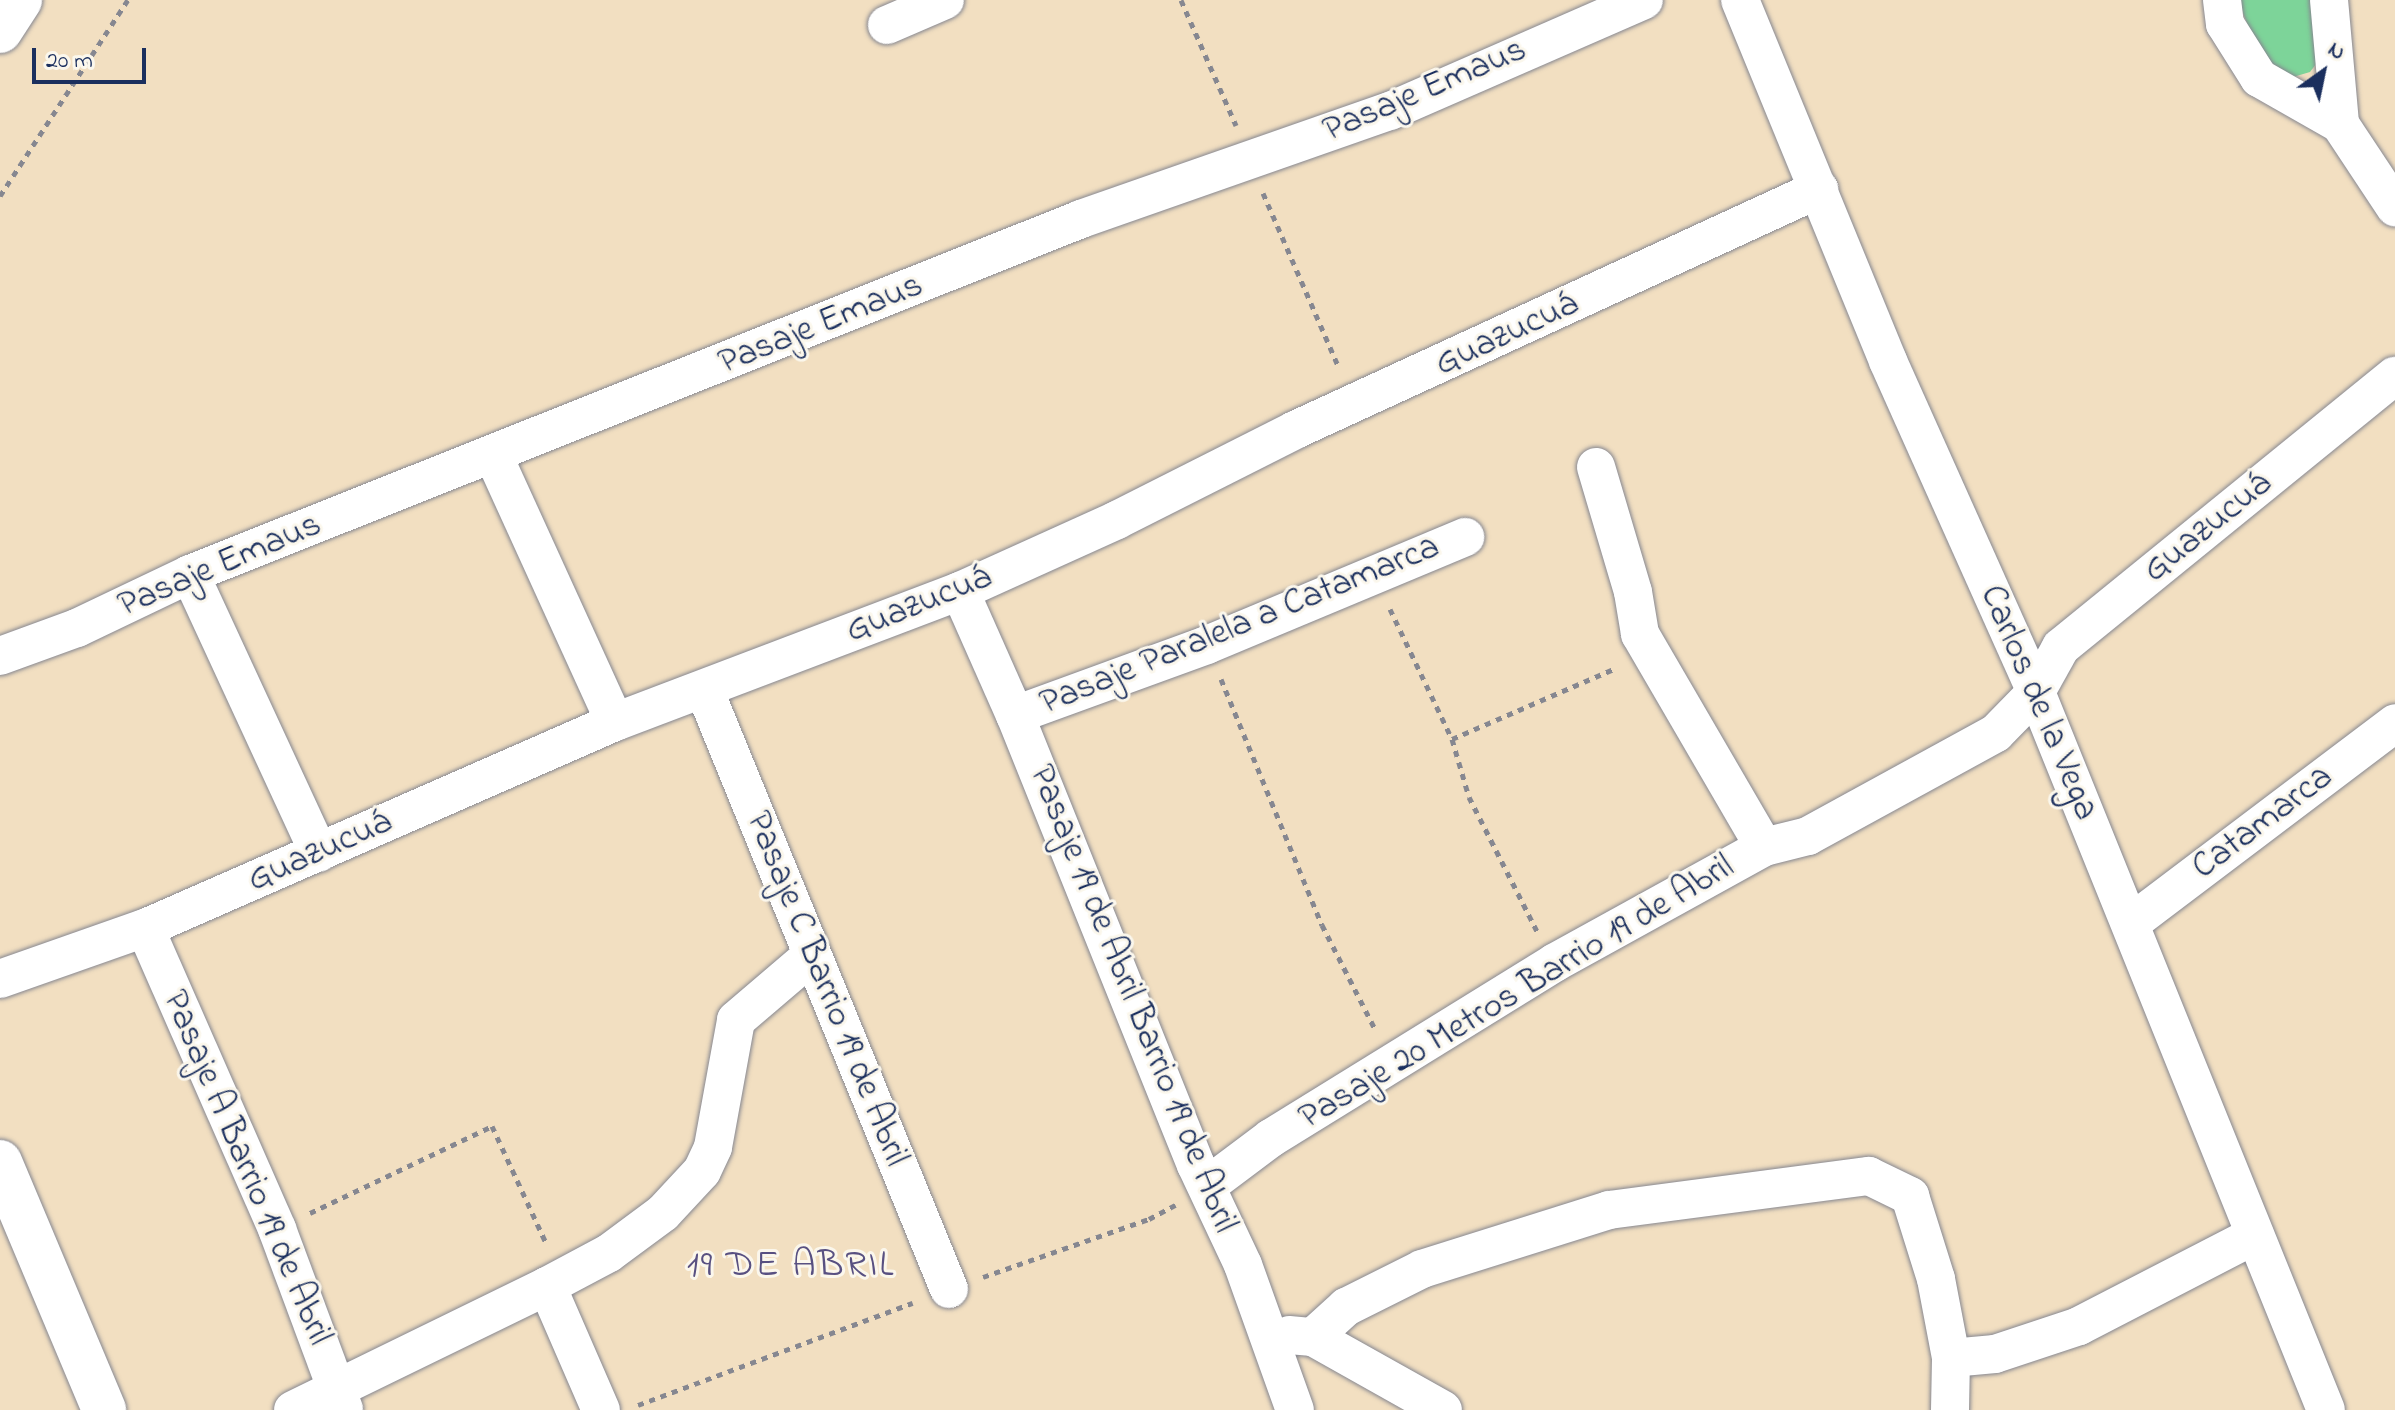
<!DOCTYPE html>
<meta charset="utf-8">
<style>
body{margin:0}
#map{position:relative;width:2395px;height:1410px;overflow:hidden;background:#f2dfc1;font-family:"Indie Flower",sans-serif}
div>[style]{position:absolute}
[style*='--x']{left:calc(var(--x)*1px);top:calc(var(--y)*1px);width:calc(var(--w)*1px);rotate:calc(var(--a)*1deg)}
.green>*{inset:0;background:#7dd499}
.path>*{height:5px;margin-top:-2.5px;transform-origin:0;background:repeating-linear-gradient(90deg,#868790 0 6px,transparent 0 12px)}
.roads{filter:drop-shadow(0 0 2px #868790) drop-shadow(0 0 2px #868790)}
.minor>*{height:38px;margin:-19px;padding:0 19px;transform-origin:19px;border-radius:19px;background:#fff}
.secondary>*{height:44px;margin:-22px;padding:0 22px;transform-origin:22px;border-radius:22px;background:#fff}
.trunk>*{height:44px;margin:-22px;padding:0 22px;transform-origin:22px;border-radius:22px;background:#fff}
span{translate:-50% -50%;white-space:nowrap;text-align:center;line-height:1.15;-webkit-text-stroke:6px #fbf7ec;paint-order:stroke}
.street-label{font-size:36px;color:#1b2f5e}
.neighbourhood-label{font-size:38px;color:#585081;letter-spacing:2px}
.north{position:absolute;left:2283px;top:32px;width:80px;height:80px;-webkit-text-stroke:6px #fbf7ec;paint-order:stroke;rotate:33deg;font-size:22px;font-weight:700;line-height:32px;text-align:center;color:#1b2f5e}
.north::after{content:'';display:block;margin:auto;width:28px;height:36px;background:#1b2f5e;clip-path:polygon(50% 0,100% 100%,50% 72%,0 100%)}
.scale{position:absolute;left:32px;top:48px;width:114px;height:36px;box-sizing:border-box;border:4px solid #1b2f5e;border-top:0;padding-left:10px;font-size:24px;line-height:28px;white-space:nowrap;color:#1b2f5e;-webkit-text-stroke:6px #fbf7ec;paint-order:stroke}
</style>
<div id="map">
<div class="green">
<i style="clip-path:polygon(2238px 0,2321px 0,2323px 55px,2310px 72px,2293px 77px,2273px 64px,2254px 41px)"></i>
</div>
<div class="path">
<i style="--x:1181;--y:0;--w:137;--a:66.3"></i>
<i style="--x:1263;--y:193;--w:191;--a:66.5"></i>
<i style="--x:0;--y:196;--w:234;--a:-56.9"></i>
<i style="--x:1390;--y:609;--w:144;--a:64.5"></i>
<i style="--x:1452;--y:739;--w:60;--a:73.7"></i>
<i style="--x:1469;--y:797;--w:150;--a:63.1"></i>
<i style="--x:1221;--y:679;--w:266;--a:67.7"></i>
<i style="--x:1322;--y:925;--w:117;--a:63"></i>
<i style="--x:1452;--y:739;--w:179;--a:-23.4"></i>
<i style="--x:310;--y:1213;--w:202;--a:-25.5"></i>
<i style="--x:492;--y:1126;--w:129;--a:65.2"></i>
<i style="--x:983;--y:1277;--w:176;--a:-19.3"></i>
<i style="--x:1149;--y:1219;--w:30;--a:-28"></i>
<i style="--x:638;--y:1405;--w:293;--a:-20.4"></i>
</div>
<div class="roads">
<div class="minor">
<i style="--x:1740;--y:0;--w:390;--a:67.7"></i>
<i style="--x:1888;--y:361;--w:363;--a:65.9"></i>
<i style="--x:2036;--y:692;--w:774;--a:68.01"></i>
<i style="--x:2222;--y:0;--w:24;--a:83"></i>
<i style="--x:2225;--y:24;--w:64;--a:57.8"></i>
<i style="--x:2259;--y:78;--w:93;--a:29.6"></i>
<i style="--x:2329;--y:0;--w:124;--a:84.9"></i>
<i style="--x:2340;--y:124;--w:100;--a:56.5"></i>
<i style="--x:887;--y:25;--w:63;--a:-23.3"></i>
<i style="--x:494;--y:457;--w:291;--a:65.5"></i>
<i style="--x:1596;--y:467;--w:130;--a:73.5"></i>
<i style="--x:1633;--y:592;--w:43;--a:80.5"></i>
<i style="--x:1640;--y:634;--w:246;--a:59.8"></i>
<i style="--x:190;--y:574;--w:307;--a:65.2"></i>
<i style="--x:960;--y:591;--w:136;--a:66.1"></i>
<i style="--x:1015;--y:715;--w:485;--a:68.1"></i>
<i style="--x:1196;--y:1165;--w:110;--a:64.8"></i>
<i style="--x:1243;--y:1265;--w:154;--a:70.3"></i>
<i style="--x:0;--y:656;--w:82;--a:-20"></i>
<i style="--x:77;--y:628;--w:125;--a:-25.5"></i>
<i style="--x:190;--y:574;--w:959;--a:-21.72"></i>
<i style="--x:1081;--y:219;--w:327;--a:-19.3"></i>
<i style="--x:1390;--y:111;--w:277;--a:-23.6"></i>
<i style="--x:704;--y:689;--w:648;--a:67.79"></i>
<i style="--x:1015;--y:715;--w:204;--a:-20"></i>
<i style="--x:1207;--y:645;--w:280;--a:-22.7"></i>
<i style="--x:2131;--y:923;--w:331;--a:-37.1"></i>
<i style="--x:145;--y:928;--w:329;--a:66.3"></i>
<i style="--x:277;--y:1229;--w:192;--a:69.6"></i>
<i style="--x:0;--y:979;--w:154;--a:-19.4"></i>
<i style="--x:145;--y:928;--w:513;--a:-23.67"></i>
<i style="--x:615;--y:722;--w:369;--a:-20.8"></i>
<i style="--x:960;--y:591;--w:172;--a:-24.3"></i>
<i style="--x:1117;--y:520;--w:199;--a:-26.8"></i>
<i style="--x:1295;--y:430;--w:577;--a:-24.7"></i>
<i style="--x:1207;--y:1186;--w:80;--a:-36.9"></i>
<i style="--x:1271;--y:1138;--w:333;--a:-31.7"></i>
<i style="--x:1554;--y:963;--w:240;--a:-28.9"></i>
<i style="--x:1764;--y:847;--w:45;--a:-14"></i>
<i style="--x:1808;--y:836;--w:214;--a:-28.7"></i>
<i style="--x:1996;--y:733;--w:57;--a:-45.7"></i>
<i style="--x:2036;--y:692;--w:51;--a:-60.9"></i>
<i style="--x:2061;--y:647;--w:430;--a:-39.1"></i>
<i style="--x:547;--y:1286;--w:135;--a:66.5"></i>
<i style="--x:1289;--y:1335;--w:24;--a:5"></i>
<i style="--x:1313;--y:1337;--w:149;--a:29.3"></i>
<i style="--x:1313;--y:1337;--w:45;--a:-42.3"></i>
<i style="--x:1346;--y:1307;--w:85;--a:-26.6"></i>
<i style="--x:1422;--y:1269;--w:196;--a:-17.5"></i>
<i style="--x:1609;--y:1210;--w:262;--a:-7.5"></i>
<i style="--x:1869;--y:1176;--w:46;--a:26"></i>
<i style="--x:1910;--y:1196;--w:87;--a:72.6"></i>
<i style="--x:1936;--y:1279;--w:80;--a:79.2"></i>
<i style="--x:1951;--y:1358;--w:52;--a:91.1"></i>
<i style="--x:1951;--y:1358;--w:44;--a:-5.2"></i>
<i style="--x:1995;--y:1354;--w:89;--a:-18.4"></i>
<i style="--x:2079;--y:1326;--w:198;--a:-27.3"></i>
<i style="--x:293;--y:1410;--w:283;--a:-26"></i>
<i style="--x:547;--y:1286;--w:70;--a:-28"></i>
<i style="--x:609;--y:1253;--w:67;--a:-36.5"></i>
<i style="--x:663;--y:1213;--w:57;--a:-47.1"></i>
<i style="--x:702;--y:1171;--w:26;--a:-65"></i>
<i style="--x:713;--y:1147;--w:129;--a:-79.7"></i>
<i style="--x:736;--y:1020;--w:99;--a:-40.5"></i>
</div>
<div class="secondary">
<i style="--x:0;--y:1162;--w:269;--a:67.2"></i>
</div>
<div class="trunk">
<i style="--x:0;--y:31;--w:37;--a:-57"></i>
</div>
</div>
<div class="street-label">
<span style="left:1425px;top:91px;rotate:-23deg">Pasaje Emaus</span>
<span style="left:821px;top:325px;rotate:-22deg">Pasaje Emaus</span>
<span style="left:1507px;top:335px;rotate:-25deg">Guazucuá</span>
<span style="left:2208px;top:528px;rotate:-39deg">Guazucuá</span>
<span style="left:220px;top:566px;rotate:-23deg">Pasaje Emaus</span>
<span style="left:919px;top:605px;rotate:-22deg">Guazucuá</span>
<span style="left:1240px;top:626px;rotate:-22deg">Pasaje Paralela a Catamarca</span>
<span style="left:2038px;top:703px;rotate:67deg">Carlos de la Vega</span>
<span style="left:2263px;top:823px;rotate:-37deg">Catamarca</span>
<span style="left:320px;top:852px;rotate:-24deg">Guazucuá</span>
<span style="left:826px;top:989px;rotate:68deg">Pasaje C Barrio 19 de Abril</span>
<span style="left:1517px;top:993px;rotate:-31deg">Pasaje 20 Metros Barrio 19 de Abril</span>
<span style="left:1132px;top:999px;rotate:68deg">Pasaje 19 de Abril Barrio 19 de Abril</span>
<span style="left:246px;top:1168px;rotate:67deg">Pasaje A Barrio 19 de Abril</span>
</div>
<div class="neighbourhood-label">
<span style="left:791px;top:1267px">19 DE ABRIL</span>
</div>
<div class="north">N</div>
<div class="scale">20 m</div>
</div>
